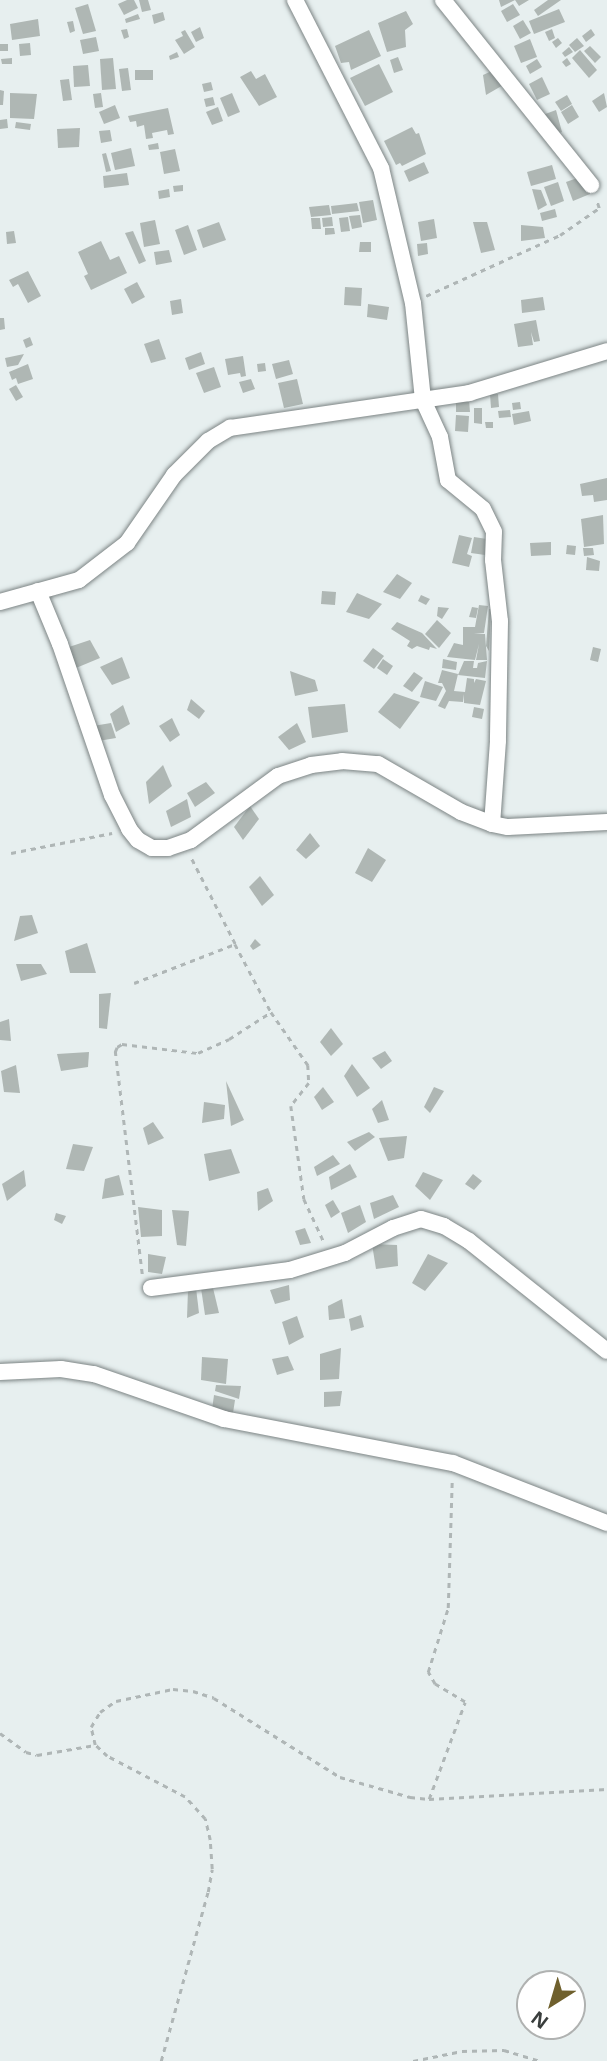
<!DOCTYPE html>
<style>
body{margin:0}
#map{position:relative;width:607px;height:2061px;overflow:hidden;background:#e7efef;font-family:"Noto Sans",sans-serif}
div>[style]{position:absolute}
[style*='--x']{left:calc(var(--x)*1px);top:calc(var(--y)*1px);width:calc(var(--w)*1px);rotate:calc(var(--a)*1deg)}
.building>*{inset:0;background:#afb7b4}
.path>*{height:2.5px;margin-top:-1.25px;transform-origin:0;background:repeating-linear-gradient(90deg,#afb6b6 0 5px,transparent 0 10px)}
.roads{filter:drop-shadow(0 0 2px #7c8484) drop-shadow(0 0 2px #7c8484)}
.minor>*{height:16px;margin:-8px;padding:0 8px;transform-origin:8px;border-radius:8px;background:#fff}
span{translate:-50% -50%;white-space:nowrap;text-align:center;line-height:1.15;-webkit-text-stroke:5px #fff;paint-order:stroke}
.north{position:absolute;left:516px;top:1970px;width:70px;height:70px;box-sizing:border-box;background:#fff;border:2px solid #b0b2b1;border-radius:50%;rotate:217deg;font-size:19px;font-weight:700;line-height:28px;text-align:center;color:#3a3e3d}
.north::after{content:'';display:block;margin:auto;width:24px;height:32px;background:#6f602d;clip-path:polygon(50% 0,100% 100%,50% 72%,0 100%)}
</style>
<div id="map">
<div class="building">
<i style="clip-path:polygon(127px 0,134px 0,138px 8px,124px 15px,118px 4px)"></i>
<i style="clip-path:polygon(139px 0,148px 0,151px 10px,142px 12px)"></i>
<i style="clip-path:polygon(499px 0,529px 0,519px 6px,515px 0,501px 7px)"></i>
<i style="clip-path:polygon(548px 0,561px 0,538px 16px,534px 10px)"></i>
<i style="clip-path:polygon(88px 4px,96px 31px,83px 34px,75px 8px)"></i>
<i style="clip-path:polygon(513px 4px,520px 15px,507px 22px,501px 11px)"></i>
<i style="clip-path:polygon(559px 9px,565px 22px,534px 34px,529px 21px)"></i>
<i style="clip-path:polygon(406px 11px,413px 24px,405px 30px,406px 47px,387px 52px,378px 23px)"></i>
<i style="clip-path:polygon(163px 12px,165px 20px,154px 24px,152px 15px)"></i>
<i style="clip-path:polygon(138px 14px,140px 19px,126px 23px,125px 19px)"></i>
<i style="clip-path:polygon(38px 19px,40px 36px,12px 40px,10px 24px)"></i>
<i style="clip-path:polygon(523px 20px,531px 33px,520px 39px,513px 26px)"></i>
<i style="clip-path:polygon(73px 21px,75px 31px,70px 33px,67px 22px)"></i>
<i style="clip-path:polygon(200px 27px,204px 38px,196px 42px,191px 32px)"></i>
<i style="clip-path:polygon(127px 29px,129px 37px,124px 39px,121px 30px)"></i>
<i style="clip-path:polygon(552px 29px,555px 38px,549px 41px,545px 32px)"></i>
<i style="clip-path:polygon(591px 29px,595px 35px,586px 42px,582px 36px)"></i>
<i style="clip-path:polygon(185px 30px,195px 47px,184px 54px,175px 40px,183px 36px,181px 32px)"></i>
<i style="clip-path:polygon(369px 30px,381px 56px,351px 70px,349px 62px,341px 63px,335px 46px)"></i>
<i style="clip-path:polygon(96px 37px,99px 51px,83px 54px,80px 40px)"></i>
<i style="clip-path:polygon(558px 38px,562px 43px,556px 48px,552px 42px)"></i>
<i style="clip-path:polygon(577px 38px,584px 46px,575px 52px,569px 45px)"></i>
<i style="clip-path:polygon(530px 39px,537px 57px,521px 63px,514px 46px)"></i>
<i style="clip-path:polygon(30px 43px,31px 55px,20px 56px,19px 44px)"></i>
<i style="clip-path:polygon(0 44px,8px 44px,8px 51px,0 51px)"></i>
<i style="clip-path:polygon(590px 46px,601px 57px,595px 63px,584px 51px)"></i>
<i style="clip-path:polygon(569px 47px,573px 52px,565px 57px,562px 53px)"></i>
<i style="clip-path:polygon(580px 50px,597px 70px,589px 78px,572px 58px)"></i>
<i style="clip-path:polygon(177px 52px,179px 57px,170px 60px,169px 56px)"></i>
<i style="clip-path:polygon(398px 57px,403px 70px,394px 73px,390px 60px)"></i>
<i style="clip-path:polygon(12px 58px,12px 64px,2px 64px,1px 59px)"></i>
<i style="clip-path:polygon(113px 58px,116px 89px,102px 90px,100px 59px)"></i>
<i style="clip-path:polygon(567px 58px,571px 64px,566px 67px,562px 62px)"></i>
<i style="clip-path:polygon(537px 59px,542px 67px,530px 74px,526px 66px)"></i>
<i style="clip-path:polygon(379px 64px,393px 92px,365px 106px,350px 78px)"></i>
<i style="clip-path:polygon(88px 65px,90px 86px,74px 87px,73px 66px)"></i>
<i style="clip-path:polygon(128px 68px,131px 90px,122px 91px,119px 69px)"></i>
<i style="clip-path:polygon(135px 70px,153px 70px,153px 80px,135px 80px)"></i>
<i style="clip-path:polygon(494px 70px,505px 84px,486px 95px,483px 75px)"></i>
<i style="clip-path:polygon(251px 71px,256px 79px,265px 74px,277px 97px,259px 106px,240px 77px)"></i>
<i style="clip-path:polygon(542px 77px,550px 94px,537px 100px,529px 84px)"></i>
<i style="clip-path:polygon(69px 79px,72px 100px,63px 101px,60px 80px)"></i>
<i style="clip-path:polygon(211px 82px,213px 90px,204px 92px,202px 84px)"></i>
<i style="clip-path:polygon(0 90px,4px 91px,3px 105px,0 105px)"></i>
<i style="clip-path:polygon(10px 93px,37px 94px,34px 119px,10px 118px)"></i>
<i style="clip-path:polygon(101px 93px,103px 107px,95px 108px,93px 94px)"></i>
<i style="clip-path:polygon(232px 93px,240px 112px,228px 117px,220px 98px)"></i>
<i style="clip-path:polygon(604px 93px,607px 107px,599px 112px,592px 101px)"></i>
<i style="clip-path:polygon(567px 95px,572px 104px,561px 111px,555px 102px)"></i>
<i style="clip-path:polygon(213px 97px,215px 105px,206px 107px,204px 99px)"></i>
<i style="clip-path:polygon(115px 105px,120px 118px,104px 124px,99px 112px)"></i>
<i style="clip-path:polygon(572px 105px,579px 117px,568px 124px,561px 112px)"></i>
<i style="clip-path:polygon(218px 107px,223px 121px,212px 125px,206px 112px)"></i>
<i style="clip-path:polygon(168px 108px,174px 134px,168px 135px,167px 130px,152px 133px,153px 138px,146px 139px,144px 125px,137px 127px,136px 121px,130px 122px,128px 116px)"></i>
<i style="clip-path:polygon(556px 110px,562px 132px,548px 138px,540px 116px)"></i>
<i style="clip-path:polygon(7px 119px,8px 128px,0 129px,0 120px)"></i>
<i style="clip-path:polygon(16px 122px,31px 124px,30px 130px,15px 128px)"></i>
<i style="clip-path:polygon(412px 127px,416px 134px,419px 133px,426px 154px,402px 166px,400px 163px,396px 165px,384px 141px)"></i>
<i style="clip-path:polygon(80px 128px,79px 147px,58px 148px,57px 129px)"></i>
<i style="clip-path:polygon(110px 130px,112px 141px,101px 143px,99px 131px)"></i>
<i style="clip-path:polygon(158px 143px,159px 149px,149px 150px,148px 145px)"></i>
<i style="clip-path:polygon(131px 148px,135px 166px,115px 170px,111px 153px)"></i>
<i style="clip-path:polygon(175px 149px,180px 171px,164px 174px,160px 152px)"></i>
<i style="clip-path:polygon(106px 153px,111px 171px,106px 172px,102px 154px)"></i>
<i style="clip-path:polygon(424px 162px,429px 173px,409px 182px,404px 171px)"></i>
<i style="clip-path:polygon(552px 165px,556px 179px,531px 186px,527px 172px)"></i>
<i style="clip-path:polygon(127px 173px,129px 185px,104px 188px,103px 176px)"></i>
<i style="clip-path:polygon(583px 176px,590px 194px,573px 201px,566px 182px)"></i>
<i style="clip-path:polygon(558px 182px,564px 201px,551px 206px,544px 187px)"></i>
<i style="clip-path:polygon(183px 185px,183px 191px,174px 192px,173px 186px)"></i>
<i style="clip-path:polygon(169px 189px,170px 197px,159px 199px,158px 191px)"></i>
<i style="clip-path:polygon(532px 189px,541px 190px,547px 205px,538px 210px)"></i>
<i style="clip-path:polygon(373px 200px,377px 220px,363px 223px,359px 202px)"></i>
<i style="clip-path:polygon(357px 203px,359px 211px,332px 214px,331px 206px)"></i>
<i style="clip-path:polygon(329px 205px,331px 215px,311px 217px,309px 207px)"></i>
<i style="clip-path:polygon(555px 209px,557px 217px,542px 221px,540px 213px)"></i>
<i style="clip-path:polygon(360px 215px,362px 227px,352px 229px,349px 216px)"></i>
<i style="clip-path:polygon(332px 217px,333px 226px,323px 227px,322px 218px)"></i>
<i style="clip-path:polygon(348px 217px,350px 231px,341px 232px,339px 218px)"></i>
<i style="clip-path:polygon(311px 218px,320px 218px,321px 229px,312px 229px)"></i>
<i style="clip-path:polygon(434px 219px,437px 238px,421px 241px,418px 222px)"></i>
<i style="clip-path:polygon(155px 220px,160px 244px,144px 247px,140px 223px)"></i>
<i style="clip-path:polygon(219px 222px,226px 240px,203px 248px,197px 230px)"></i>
<i style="clip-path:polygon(473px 222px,487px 222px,495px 250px,481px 253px)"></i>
<i style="clip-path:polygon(188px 225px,197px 250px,184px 255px,175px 230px)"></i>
<i style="clip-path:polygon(521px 225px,543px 227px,545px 238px,521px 241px)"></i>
<i style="clip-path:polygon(325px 228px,334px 228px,335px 234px,325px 235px)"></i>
<i style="clip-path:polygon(14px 231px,16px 243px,7px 244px,6px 232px)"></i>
<i style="clip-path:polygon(133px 231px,146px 261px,139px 264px,125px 233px)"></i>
<i style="clip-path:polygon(101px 241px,110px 260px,119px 256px,127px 273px,91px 290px,84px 276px,88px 274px,78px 252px)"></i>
<i style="clip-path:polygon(360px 242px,371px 242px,371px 252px,359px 252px)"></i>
<i style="clip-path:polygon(427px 243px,428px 254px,418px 256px,417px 244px)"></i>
<i style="clip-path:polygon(169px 250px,172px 262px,156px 265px,154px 252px)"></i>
<i style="clip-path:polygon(28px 271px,41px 296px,28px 303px,18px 284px,13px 287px,9px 280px)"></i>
<i style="clip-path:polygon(137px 282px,145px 297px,132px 304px,124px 289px)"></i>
<i style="clip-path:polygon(345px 287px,362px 288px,361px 306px,344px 305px)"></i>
<i style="clip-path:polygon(543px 297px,545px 310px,522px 313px,521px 300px)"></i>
<i style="clip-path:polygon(181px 299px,183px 313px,172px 315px,170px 301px)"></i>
<i style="clip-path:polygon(368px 304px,389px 307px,387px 320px,367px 317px)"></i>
<i style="clip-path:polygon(0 318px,4px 318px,5px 329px,0 330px)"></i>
<i style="clip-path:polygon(536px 320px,540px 341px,534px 342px,531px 332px,533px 345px,518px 347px,514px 324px)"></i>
<i style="clip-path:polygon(30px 337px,33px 345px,26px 348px,23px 340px)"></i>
<i style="clip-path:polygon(159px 339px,166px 359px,151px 363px,144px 344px)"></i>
<i style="clip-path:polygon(201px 352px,205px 364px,189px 370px,185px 358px)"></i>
<i style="clip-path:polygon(24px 354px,18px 365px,7px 367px,5px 358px)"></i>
<i style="clip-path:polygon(243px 356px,246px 376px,241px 377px,240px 373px,228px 375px,225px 359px)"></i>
<i style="clip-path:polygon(289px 360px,293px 374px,276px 379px,272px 364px)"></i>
<i style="clip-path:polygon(265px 363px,266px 371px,258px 372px,257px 364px)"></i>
<i style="clip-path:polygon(28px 364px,33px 379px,18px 384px,16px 378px,12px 380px,9px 372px)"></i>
<i style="clip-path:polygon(214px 367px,221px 387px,204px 393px,196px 373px)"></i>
<i style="clip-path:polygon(251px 379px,255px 389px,243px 393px,239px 382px)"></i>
<i style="clip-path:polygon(297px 379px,303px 404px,284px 408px,278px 383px)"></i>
<i style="clip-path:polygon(16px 385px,23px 397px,16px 401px,9px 389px)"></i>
<i style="clip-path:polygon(490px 394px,498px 394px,499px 407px,491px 408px)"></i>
<i style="clip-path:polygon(456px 400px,469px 400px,470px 412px,456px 412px)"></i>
<i style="clip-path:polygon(520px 402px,521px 409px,513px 410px,512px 403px)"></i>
<i style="clip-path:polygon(474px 408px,482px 408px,482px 424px,474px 423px)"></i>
<i style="clip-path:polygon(510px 410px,511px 417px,499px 418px,498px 411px)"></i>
<i style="clip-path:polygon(529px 411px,531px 421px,514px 425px,512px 414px)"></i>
<i style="clip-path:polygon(456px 415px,469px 416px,468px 432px,455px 431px)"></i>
<i style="clip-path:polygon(485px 422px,493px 422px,493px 428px,486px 428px)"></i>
<i style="clip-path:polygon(607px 478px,607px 500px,594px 502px,593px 495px,582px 496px,580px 484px)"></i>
<i style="clip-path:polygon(603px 515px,604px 544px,584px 547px,581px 519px)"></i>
<i style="clip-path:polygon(459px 535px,472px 538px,467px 554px,472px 556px,469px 567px,452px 563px)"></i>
<i style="clip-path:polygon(474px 537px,487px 539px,485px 555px,471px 553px)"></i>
<i style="clip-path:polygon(551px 542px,551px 555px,531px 556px,530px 543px)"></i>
<i style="clip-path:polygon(567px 545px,576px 546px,575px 555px,566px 554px)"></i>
<i style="clip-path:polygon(583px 548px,593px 548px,594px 555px,584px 556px)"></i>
<i style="clip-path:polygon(587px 557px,600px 561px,599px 571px,586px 570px)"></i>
<i style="clip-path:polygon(397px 574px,412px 583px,400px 599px,383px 592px)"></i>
<i style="clip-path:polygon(322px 591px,336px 592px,335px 605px,321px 604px)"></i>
<i style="clip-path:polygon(357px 593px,382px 604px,369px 619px,346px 612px)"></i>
<i style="clip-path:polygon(421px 595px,430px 599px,426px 605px,418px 601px)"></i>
<i style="clip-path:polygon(479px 605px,488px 606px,484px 633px,474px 634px,485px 634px,487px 660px,476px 660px,479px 644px,475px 660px,447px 657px,454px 643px,463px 645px,463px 627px,475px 627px)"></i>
<i style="clip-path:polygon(438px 607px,449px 608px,442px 619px,437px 616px)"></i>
<i style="clip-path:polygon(472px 607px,478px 608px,476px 618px,469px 617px)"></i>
<i style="clip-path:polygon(489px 609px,491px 609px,489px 651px,486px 646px)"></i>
<i style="clip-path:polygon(437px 620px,451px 633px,439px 648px,425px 634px)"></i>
<i style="clip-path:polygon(397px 622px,422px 633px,437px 649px,430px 647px,429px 650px,417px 646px,412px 649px,407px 646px,410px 641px,391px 629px)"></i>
<i style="clip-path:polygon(90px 640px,100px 658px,76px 668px,69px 647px)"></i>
<i style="clip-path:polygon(593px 647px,601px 649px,598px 662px,590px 660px)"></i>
<i style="clip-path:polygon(373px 648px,384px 656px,374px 669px,363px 661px)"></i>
<i style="clip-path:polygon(122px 657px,130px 678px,112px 685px,100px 667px)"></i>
<i style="clip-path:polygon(383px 659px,393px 666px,387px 675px,377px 668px)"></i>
<i style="clip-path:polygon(443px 659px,457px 662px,456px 670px,442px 668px)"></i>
<i style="clip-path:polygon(464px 661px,474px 661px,473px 668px,477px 668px,478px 663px,487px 661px,485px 678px,458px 675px)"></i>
<i style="clip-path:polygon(442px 670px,458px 674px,454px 691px,465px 692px,467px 678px,474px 679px,474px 683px,476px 679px,486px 681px,480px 705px,464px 703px,464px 694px,463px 702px,449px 701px,445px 709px,438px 706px,446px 691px,442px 683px,438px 683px)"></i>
<i style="clip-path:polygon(290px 671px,315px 680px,318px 691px,295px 696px)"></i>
<i style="clip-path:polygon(414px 672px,423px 678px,412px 692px,403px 686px)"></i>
<i style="clip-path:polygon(425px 681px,443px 687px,436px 701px,420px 697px)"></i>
<i style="clip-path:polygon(394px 693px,420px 702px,400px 729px,378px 712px)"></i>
<i style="clip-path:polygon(191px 699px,205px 711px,199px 719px,187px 710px)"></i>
<i style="clip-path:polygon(345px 704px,348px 732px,312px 738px,308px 707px)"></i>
<i style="clip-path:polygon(123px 705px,130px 724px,116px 732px,110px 714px)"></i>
<i style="clip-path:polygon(474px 707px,484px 709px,482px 719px,472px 717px)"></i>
<i style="clip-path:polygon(172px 718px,180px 735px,170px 742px,159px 726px)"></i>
<i style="clip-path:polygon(111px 723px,116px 738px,98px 741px,93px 726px)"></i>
<i style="clip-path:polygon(297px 723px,306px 742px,289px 750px,278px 737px)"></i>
<i style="clip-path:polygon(163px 765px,172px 786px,149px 804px,146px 782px)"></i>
<i style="clip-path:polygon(206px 782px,215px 793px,195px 807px,187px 793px)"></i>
<i style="clip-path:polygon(187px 799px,191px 817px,171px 827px,166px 811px)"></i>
<i style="clip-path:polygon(250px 806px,259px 819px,243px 840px,234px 827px)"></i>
<i style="clip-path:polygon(310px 833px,320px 846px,306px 859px,296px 850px)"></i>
<i style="clip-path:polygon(368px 848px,386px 860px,372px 882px,355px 873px)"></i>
<i style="clip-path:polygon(260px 876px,274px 895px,262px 906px,249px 887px)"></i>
<i style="clip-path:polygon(32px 915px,38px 933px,14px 941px,20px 916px)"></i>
<i style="clip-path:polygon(255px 939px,261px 945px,253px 950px,250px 946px)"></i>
<i style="clip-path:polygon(87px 943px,96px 973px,70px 973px,65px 951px)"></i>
<i style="clip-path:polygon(16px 964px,41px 964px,47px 974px,21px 981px)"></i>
<i style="clip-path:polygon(111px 993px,107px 1029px,99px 1028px,99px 994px)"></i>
<i style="clip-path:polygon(9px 1019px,11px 1041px,0 1040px,0 1022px)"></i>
<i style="clip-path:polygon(331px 1028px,343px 1044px,331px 1056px,320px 1042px)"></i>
<i style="clip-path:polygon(385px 1051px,392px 1061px,381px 1069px,372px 1058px)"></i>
<i style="clip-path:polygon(89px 1052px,88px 1067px,61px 1071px,57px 1054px)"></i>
<i style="clip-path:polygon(352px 1064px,370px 1088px,357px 1097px,344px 1076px)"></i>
<i style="clip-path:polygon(16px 1065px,20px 1093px,4px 1092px,1px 1071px)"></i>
<i style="clip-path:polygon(226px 1081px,244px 1120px,231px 1126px)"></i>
<i style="clip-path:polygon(323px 1087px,334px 1102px,322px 1110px,314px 1097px)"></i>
<i style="clip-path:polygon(434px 1087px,444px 1091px,430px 1113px,424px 1107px)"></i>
<i style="clip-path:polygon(382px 1100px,389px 1120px,378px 1123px,372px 1109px)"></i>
<i style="clip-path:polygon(204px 1102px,225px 1105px,224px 1119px,202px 1123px)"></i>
<i style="clip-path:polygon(153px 1122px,164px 1138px,148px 1145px,143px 1128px)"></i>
<i style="clip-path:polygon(369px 1132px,375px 1137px,355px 1151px,347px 1142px)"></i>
<i style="clip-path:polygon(407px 1136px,404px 1158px,388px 1161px,379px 1138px)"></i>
<i style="clip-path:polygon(73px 1144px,93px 1147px,84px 1171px,66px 1169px)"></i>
<i style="clip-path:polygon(231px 1149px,240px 1173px,209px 1181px,204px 1154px)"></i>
<i style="clip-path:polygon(333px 1155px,340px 1164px,317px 1176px,314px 1167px)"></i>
<i style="clip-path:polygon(350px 1164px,357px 1177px,331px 1190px,329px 1177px)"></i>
<i style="clip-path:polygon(24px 1170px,26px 1186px,7px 1201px,2px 1184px)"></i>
<i style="clip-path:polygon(423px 1172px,443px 1180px,430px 1200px,415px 1186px)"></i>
<i style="clip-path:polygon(473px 1174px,482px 1181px,474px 1190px,465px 1184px)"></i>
<i style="clip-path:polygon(119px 1175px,124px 1195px,102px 1199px,105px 1179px)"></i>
<i style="clip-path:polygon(268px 1188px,273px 1201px,258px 1211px,257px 1192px)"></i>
<i style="clip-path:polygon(393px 1195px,399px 1207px,374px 1219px,370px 1203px)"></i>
<i style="clip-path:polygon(333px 1200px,340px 1212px,331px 1218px,325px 1205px)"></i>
<i style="clip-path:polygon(360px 1205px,366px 1222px,348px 1233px,341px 1213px)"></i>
<i style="clip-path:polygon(138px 1207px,162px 1210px,162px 1236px,141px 1237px)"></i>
<i style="clip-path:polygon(172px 1210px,189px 1211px,186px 1246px,177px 1245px)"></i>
<i style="clip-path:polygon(56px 1213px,66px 1216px,62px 1224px,54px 1220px)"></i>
<i style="clip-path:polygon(305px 1228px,311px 1243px,300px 1245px,295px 1231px)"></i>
<i style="clip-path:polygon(372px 1244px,397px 1245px,398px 1266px,376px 1269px)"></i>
<i style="clip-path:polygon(148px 1254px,166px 1257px,162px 1274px,148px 1272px)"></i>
<i style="clip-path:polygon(428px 1254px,448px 1263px,425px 1291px,412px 1283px)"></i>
<i style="clip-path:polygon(289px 1285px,290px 1300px,275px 1304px,270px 1290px)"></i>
<i style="clip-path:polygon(196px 1288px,199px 1313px,187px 1318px,188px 1290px)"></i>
<i style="clip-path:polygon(201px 1288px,213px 1288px,219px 1313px,205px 1315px)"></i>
<i style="clip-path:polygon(342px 1299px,345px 1318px,329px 1320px,328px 1306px)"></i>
<i style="clip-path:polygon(361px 1315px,364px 1327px,351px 1331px,349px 1319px)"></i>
<i style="clip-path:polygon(297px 1316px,304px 1337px,289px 1345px,282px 1322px)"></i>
<i style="clip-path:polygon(341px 1348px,339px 1379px,320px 1380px,320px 1354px)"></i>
<i style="clip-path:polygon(288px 1356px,294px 1370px,277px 1375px,272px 1359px)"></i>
<i style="clip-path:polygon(202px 1357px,228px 1359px,226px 1384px,201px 1380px)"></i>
<i style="clip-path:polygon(216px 1385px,241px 1386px,239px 1399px,215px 1391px)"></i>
<i style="clip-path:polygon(342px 1391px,340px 1406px,324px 1407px,324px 1392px)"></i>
<i style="clip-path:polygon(214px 1395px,235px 1400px,233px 1413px,212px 1410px)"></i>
</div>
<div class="path">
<i style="--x:426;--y:296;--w:147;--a:-24.5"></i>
<i style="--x:560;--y:235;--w:47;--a:-34.7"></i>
<i style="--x:599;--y:208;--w:9;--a:-108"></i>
<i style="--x:11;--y:853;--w:103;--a:-11.2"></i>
<i style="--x:235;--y:944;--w:77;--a:62.1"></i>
<i style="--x:271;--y:1012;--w:65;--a:55.1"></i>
<i style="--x:308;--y:1065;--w:18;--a:87"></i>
<i style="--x:309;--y:1083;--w:29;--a:128"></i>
<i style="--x:291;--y:1106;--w:94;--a:82"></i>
<i style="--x:304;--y:1199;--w:47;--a:65.1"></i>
<i style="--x:134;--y:983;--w:108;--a:-21.1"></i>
<i style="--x:235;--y:944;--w:97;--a:-117.1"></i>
<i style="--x:142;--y:1274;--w:224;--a:-96.9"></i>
<i style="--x:115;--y:1052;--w:5;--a:-68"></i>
<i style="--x:117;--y:1047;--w:6;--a:-31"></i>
<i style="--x:122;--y:1044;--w:77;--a:6.8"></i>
<i style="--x:198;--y:1053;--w:34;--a:-24"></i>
<i style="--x:229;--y:1039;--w:50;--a:-32.7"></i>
<i style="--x:0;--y:1733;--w:32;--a:36"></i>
<i style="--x:26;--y:1752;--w:11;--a:15"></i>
<i style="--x:37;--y:1755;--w:59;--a:-9.8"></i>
<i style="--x:429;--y:1799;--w:103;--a:-69.6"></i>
<i style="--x:465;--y:1702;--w:35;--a:-149"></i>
<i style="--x:435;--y:1684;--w:14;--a:-120"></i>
<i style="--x:428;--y:1672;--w:67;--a:-72.6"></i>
<i style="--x:448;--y:1608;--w:129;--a:-88.2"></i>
<i style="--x:161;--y:2061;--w:175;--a:-74.5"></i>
<i style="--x:208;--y:1892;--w:23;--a:-80"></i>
<i style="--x:212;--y:1869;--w:29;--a:-94"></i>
<i style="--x:210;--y:1840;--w:22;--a:-103"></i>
<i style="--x:205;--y:1819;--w:30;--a:-132"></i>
<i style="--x:185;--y:1797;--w:88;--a:-152.3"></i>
<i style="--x:107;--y:1756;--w:16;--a:-137"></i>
<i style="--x:95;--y:1745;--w:18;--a:-103"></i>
<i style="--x:91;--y:1727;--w:17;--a:-59"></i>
<i style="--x:100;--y:1712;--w:19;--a:-35"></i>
<i style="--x:116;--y:1701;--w:58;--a:-11.9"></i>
<i style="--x:173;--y:1689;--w:20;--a:6"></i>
<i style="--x:193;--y:1691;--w:22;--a:18"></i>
<i style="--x:214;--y:1698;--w:149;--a:32.1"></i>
<i style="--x:340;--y:1777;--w:73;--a:15.9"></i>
<i style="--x:410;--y:1797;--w:19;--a:6"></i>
<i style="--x:429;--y:1799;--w:178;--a:-3.2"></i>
<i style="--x:413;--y:2061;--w:50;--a:-11.5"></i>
<i style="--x:462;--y:2051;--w:42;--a:-1.4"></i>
<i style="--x:504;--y:2050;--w:37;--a:17"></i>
</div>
<div class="roads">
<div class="minor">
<i style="--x:295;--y:0;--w:189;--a:62.9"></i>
<i style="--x:381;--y:168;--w:139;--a:76.7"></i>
<i style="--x:413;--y:303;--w:98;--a:84.1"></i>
<i style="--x:423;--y:400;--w:41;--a:65.3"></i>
<i style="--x:440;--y:437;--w:44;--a:79.5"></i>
<i style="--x:448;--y:480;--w:45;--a:39.6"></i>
<i style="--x:483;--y:509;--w:25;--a:64"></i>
<i style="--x:494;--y:532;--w:28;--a:92"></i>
<i style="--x:493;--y:560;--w:61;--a:83.5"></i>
<i style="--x:500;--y:621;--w:120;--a:91"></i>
<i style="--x:498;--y:741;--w:83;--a:94.1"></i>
<i style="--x:443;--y:0;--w:237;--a:51.3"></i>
<i style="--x:38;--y:591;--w:57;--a:67.5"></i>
<i style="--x:60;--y:644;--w:160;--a:71"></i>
<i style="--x:112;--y:795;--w:38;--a:63"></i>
<i style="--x:129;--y:829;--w:14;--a:51"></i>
<i style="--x:138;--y:840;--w:16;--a:30"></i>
<i style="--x:152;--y:848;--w:16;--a:0"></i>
<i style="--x:168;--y:848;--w:24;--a:-19"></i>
<i style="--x:191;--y:840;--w:108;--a:-36.3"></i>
<i style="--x:278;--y:776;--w:35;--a:-18"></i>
<i style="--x:311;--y:765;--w:31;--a:-7"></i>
<i style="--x:342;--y:761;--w:36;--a:5"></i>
<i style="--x:378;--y:764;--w:96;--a:30"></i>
<i style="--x:461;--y:812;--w:33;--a:21"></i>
<i style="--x:492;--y:824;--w:16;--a:11"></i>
<i style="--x:508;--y:827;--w:99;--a:-2.9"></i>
<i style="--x:0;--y:602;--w:82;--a:-15.6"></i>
<i style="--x:79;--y:580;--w:61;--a:-37.6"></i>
<i style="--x:127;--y:543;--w:83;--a:-55.3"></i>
<i style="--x:174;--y:475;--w:48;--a:-45"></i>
<i style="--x:208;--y:441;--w:26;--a:-31"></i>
<i style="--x:230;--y:428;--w:242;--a:-8.3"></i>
<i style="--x:469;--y:393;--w:144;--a:-16.9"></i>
<i style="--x:151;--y:1288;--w:140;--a:-7.4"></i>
<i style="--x:290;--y:1270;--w:58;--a:-17.2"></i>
<i style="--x:345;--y:1253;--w:54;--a:-27.5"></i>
<i style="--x:393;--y:1228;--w:29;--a:-18"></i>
<i style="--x:421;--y:1219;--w:24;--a:17"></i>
<i style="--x:444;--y:1226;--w:29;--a:31"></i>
<i style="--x:469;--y:1241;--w:176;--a:38.6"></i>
<i style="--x:0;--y:1372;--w:61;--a:-2.8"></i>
<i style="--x:61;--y:1369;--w:33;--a:9"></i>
<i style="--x:94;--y:1374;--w:138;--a:19.1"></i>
<i style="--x:224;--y:1419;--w:233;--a:10.9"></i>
<i style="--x:453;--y:1463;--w:165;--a:21.3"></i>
</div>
</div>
<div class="north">N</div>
</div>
